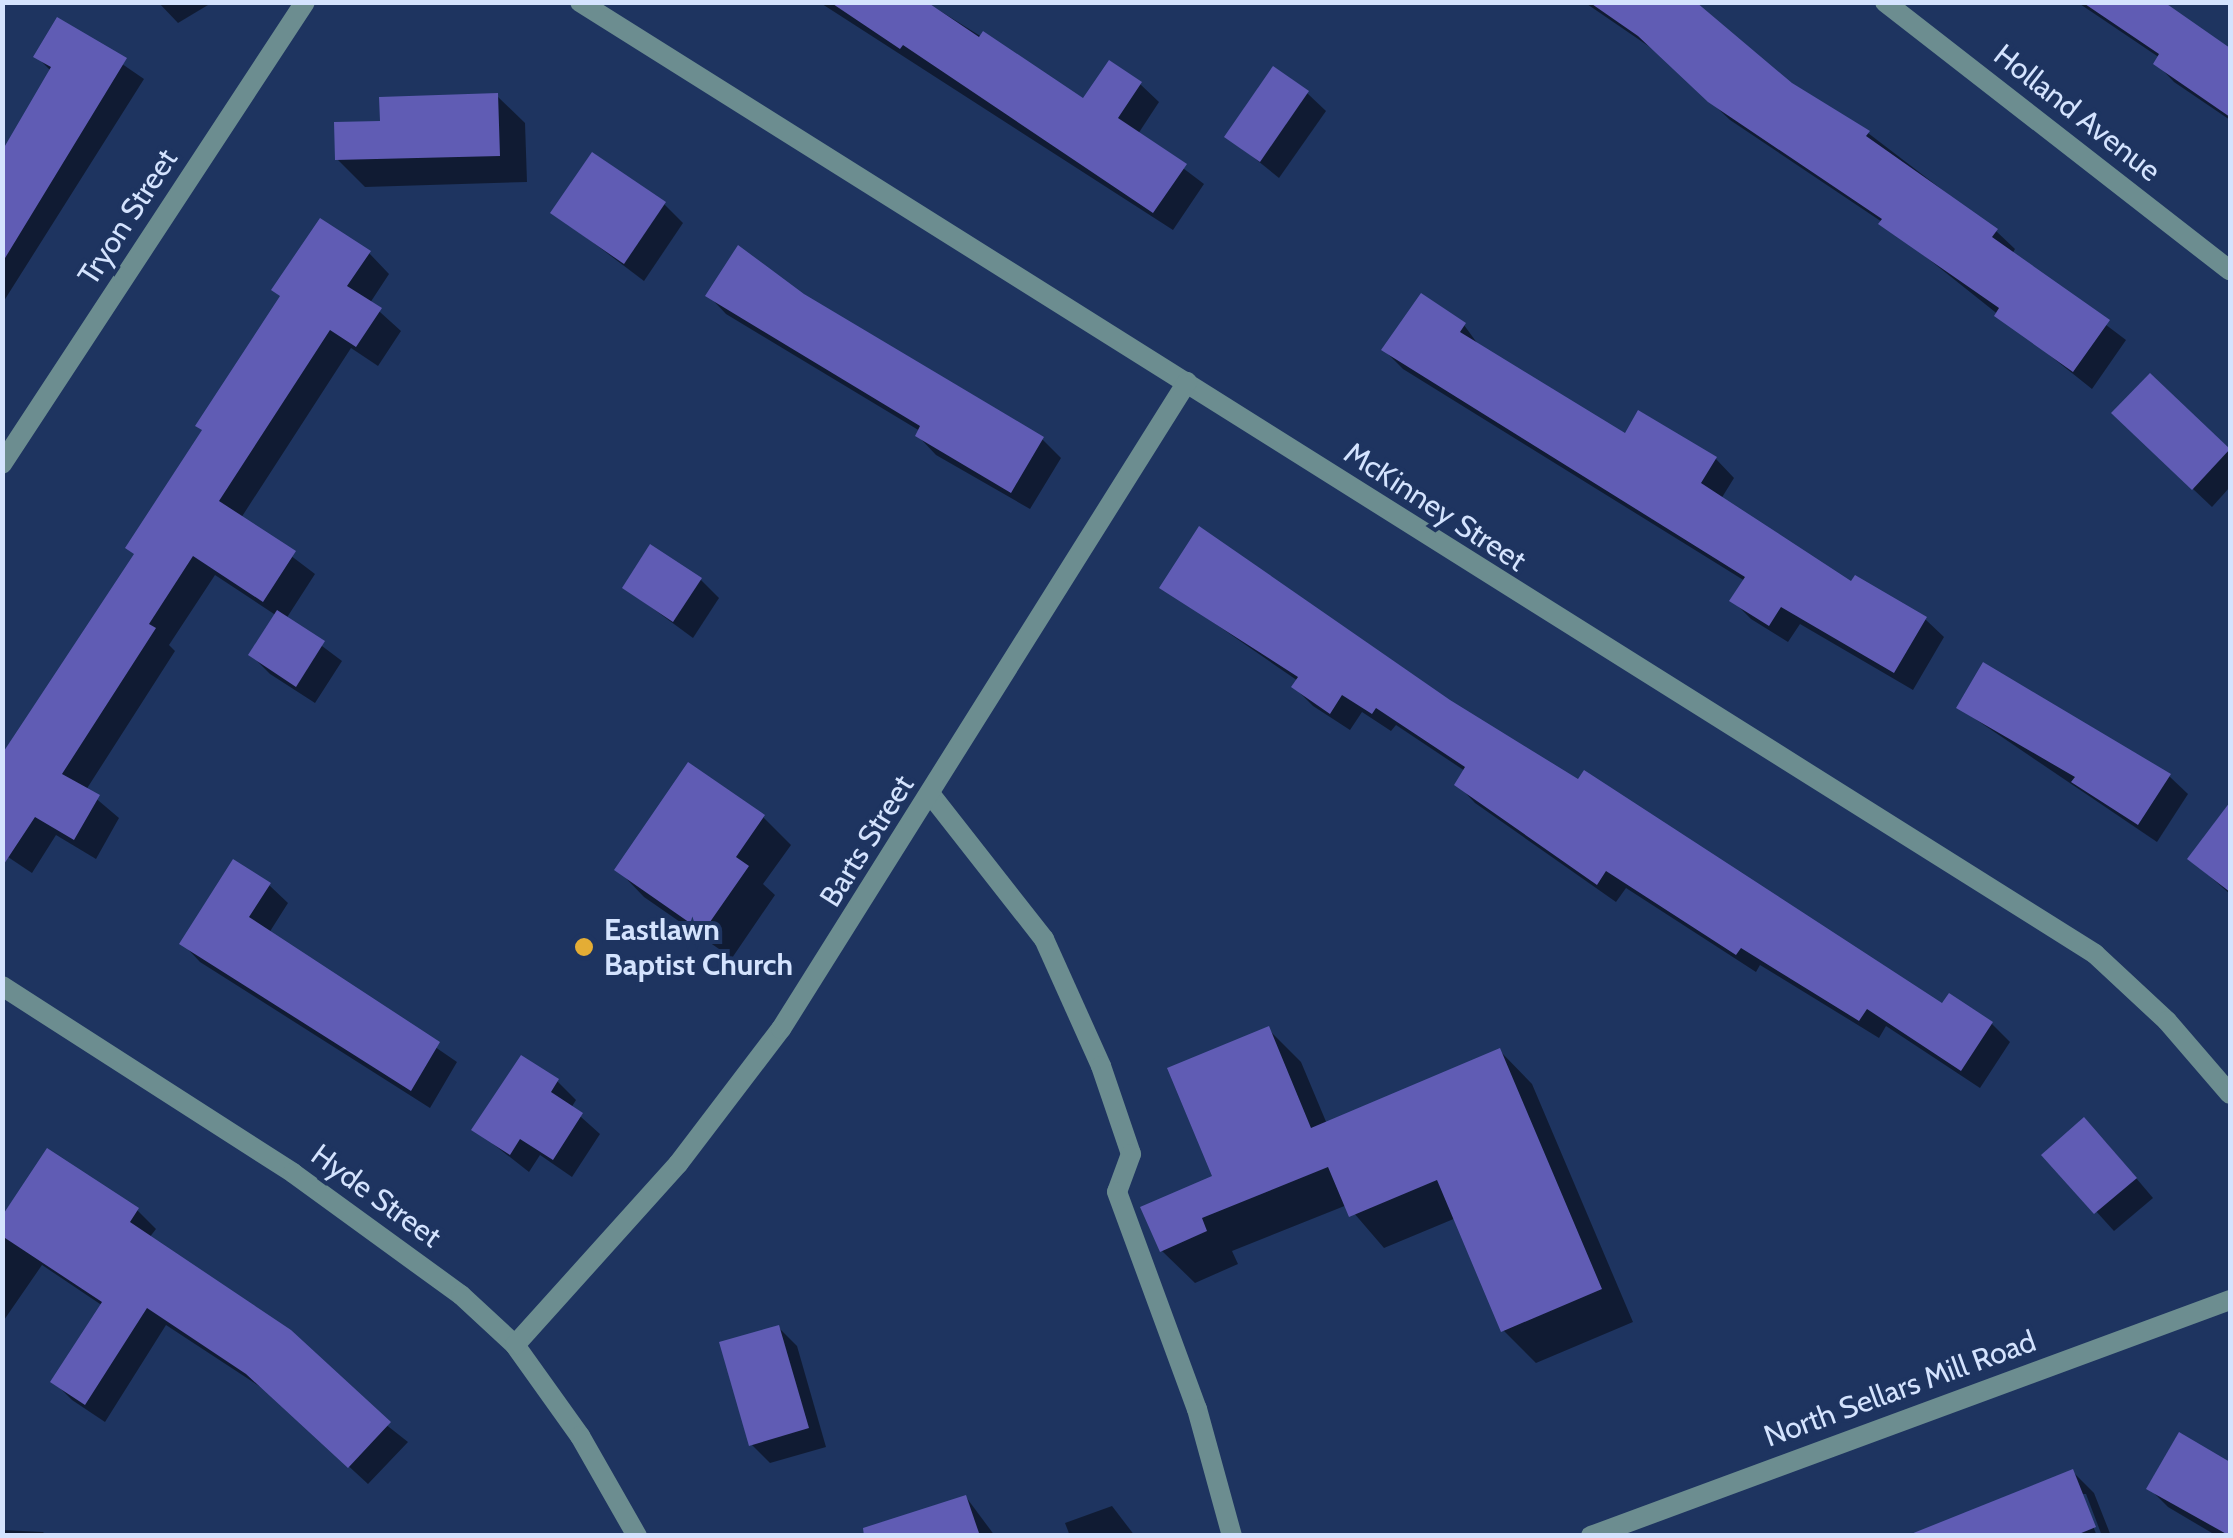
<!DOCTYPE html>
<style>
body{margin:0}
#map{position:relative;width:2233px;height:1538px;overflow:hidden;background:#1e3460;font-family:Cabin,sans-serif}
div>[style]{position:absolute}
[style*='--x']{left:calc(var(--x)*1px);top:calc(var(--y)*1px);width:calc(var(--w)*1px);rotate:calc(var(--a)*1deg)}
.shadow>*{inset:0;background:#0007}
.building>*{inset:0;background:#605cb4}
.service>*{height:20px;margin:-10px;padding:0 10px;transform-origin:10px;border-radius:10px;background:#6c8d90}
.minor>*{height:20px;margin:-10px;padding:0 10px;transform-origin:10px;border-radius:10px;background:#6c8d90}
.tertiary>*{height:20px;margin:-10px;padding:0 10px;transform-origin:10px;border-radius:10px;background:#6c8d90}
.dots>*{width:28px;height:28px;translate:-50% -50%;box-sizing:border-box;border:5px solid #1e3460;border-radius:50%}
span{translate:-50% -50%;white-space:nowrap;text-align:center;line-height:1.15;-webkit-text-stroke:8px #1e3460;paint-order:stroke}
.street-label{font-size:30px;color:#d4e3fe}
.poi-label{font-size:30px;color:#d4e3fe;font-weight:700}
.left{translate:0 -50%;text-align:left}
.frame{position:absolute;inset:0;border:5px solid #d4e3fe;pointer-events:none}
</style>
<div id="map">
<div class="shadow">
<i style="clip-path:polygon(158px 2px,213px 2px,178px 23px)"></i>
<i style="clip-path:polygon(819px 2px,926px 2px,1084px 101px,1140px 84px,1159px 102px,1138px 134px,1204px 184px,1173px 230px)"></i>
<i style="clip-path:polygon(1584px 2px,1692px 2px,1791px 85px,1868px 133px,1996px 231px,2015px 249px,2012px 254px,2126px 340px,2092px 389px,1882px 222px,1730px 120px,1660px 54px)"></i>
<i style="clip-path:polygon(2077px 2px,2171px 2px,2167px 8px,2230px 51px,2230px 120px,2174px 82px,2156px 63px,2160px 58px)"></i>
<i style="clip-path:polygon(58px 20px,144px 79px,2px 304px,2px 153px,52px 72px,36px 56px)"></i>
<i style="clip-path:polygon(1307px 93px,1326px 111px,1279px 178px,1227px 136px)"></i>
<i style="clip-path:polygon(497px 96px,525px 123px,527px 182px,365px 187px,337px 159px,382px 124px)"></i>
<i style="clip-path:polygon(664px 204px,683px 223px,644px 281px,554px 213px)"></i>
<i style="clip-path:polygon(369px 253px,389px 274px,370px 303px,401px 331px,378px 366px,351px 348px,241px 518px,315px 574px,286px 619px,342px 661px,315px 703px,270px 674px,251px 655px,277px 616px,215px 575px,169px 645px,175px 651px,86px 790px,119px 818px,96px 859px,56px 835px,32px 873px,2px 853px,2px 760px)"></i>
<i style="clip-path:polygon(708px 295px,802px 296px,1042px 439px,1061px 458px,1030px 509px,936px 455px,918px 436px,920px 431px,726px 314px)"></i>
<i style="clip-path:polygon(1464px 325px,1480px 347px,1626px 436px,1639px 413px,1716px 459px,1734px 478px,1721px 499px,1852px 585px,1925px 619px,1944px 637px,1913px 690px,1800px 624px,1788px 642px,1751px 619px,1733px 601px,1745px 581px,1403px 369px,1384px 350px)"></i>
<i style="clip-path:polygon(2150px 376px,2230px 453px,2230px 487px,2212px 507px,2133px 432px)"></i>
<i style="clip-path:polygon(701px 580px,719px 598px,693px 638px,625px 588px)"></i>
<i style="clip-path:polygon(1162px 587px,1449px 702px,1943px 1007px,1992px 1024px,2010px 1042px,1980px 1088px,1886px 1026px,1879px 1038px,1760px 965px,1756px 972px,1626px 888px,1616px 902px,1475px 803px,1457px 784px,1465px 771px,1396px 725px,1391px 731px,1362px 712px,1350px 730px,1313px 706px,1294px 687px,1298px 681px)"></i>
<i style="clip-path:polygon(1959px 708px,2169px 776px,2188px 794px,2157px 842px)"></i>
<i style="clip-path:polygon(2223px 816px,2230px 821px,2230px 894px,2190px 859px)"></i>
<i style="clip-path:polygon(763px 817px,791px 845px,763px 884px,775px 895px,732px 958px,644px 897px,617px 869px)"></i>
<i style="clip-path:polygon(269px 885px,288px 903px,269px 933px,457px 1062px,430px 1108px,200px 962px,182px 943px)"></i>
<i style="clip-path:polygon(1268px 1029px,1301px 1062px,1327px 1124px,1500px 1051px,1532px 1084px,1633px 1322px,1536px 1363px,1503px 1330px,1456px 1218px,1384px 1248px,1347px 1205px,1232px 1251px,1238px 1264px,1195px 1283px,1162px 1251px,1215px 1177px)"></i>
<i style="clip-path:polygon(557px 1081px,576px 1100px,571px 1108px,600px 1134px,572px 1177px,540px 1155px,529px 1172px,474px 1129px)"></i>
<i style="clip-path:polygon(2103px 1139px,2153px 1198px,2114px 1231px,2045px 1155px)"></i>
<i style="clip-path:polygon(137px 1210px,156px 1229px,149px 1238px,408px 1442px,368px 1484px,268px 1392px,166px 1325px,105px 1422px,72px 1400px,54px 1382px,103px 1306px,42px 1265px,2px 1323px,2px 1220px)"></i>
<i style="clip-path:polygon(779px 1328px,797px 1346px,826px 1447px,770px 1463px,751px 1444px)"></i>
<i style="clip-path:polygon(2180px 1436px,2230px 1465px,2230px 1536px,2217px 1536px,2168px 1507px,2150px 1489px)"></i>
<i style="clip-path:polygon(2073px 1472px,2094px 1493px,2111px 1536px,2102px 1536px,2086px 1494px,2080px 1494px,2097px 1536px,1910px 1536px)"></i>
<i style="clip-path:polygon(966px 1497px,995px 1536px,867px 1536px)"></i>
<i style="clip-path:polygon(1112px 1506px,1135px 1536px,1070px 1536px,1065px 1523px)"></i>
<i style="clip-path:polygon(2px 1530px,43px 1532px,47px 1536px,2px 1536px)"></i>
</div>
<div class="building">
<i style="clip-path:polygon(830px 2px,927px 2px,979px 37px,983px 31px,1083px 98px,1109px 60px,1142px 82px,1118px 118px,1187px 164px,1153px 213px,903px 45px,900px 49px)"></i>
<i style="clip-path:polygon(1589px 2px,1696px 2px,1792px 83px,1870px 131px,1866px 136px,1998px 229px,1992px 237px,2110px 320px,2073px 372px,1994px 316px,1999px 308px,1878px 224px,1882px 219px,1708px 102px,1638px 36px)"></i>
<i style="clip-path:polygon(2082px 2px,2164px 2px,2230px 48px,2230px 117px,2153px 64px,2159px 54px)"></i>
<i style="clip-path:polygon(57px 17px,127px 58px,2px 263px,2px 151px,51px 67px,33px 57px)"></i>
<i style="clip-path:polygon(1273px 66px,1309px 91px,1260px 162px,1224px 137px)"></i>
<i style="clip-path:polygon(498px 93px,500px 156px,335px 160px,334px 122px,380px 121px,379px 97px)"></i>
<i style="clip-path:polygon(592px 152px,666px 202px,624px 264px,550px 213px)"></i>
<i style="clip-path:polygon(320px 218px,371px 251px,347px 286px,382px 308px,356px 347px,330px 330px,219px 501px,296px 551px,263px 602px,193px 556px,149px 624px,156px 628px,62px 774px,100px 795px,74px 840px,35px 817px,2px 867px,2px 754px,134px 554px,125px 548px,202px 430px,195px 426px,280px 296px,271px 290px)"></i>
<i style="clip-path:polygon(738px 245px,804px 294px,1044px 437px,1011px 493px,915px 436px,920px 426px,705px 296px)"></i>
<i style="clip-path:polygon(1421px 293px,1466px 323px,1460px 332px,1625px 433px,1638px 410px,1717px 457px,1701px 483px,1851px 581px,1855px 575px,1927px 617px,1894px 673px,1781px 607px,1769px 626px,1729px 601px,1745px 577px,1381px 350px)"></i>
<i style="clip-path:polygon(2150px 373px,2230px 449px,2192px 490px,2111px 413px)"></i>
<i style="clip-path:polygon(1199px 526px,1450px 700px,1578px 779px,1584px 770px,1942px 1003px,1949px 993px,1993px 1022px,1961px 1071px,1867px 1009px,1859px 1021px,1741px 948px,1736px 955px,1606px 871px,1597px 885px,1454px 785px,1465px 767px,1376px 708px,1372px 714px,1342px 695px,1330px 714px,1291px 687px,1298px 677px,1159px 588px)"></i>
<i style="clip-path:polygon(650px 544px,702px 578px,673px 622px,622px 588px)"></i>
<i style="clip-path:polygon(277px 610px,325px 641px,296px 687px,248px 655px)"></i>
<i style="clip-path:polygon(1983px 662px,2171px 774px,2138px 825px,2071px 782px,2075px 777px,1956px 708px)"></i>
<i style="clip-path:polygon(688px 762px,765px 815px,736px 857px,749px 866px,703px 932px,614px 870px)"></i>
<i style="clip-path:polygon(2230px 802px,2230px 892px,2187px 859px)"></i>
<i style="clip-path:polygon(233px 859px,271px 883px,249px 917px,440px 1042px,411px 1091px,179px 944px)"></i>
<i style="clip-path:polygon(1269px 1026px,1311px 1128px,1500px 1048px,1602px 1289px,1501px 1332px,1437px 1180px,1349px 1217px,1328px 1167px,1202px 1218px,1207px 1231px,1160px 1252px,1140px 1207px,1212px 1176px,1167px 1068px)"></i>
<i style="clip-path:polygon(521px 1055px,559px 1079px,551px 1092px,583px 1113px,553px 1160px,520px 1139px,510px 1155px,471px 1130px)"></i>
<i style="clip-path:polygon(2084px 1117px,2137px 1178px,2094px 1214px,2041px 1155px)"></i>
<i style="clip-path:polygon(47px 1148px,139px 1208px,130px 1222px,291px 1330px,391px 1422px,348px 1468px,246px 1374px,147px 1308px,85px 1405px,50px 1382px,102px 1302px,2px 1236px,2px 1216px)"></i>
<i style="clip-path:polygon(779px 1325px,809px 1428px,749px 1446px,719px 1342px)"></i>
<i style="clip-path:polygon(2179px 1432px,2230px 1462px,2230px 1536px,2146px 1489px)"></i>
<i style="clip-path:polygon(2073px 1469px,2096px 1527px,2074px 1536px,1906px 1536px)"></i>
<i style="clip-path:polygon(966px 1495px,980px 1536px,864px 1536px,863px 1528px)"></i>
</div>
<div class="service">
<i style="--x:931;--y:795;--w:183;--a:51.9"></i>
<i style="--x:1044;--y:939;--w:139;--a:65.8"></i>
<i style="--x:1101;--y:1066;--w:93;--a:71.2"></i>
<i style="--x:1131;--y:1154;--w:40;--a:110.2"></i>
<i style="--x:1117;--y:1192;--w:231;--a:69.8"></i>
<i style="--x:1197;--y:1409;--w:132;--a:74.6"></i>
</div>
<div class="minor">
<i style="--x:580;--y:2;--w:1789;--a:32.14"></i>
<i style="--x:2095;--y:954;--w:98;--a:42.9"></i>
<i style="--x:2167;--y:1021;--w:96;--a:49.2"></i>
<i style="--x:1885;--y:2;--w:437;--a:37.9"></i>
<i style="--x:2;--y:464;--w:552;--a:-56.74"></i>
<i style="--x:2;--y:986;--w:346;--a:32.7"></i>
<i style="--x:293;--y:1173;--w:208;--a:36"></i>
<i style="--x:461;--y:1295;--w:74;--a:42.8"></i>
<i style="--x:515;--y:1345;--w:112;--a:54.5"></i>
<i style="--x:580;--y:1436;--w:115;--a:60.3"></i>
<i style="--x:515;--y:1345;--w:244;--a:-48"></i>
<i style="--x:678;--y:1164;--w:170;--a:-52.7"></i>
<i style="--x:781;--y:1029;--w:764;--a:-57.89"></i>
</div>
<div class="tertiary">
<i style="--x:1591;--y:1536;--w:681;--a:-20.27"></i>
</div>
<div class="dots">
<i style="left:584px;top:947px;background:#e4ad35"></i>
</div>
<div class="street-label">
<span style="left:2077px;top:113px;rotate:38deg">Holland Avenue</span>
<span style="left:128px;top:217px;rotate:-57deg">Tryon Street</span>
<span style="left:1435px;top:507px;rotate:33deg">McKinney Street</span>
<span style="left:867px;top:841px;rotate:-58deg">Barts Street</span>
<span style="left:376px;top:1196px;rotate:36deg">Hyde Street</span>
<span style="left:1900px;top:1389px;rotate:-20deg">North Sellars Mill Road</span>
</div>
<div class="poi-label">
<span class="left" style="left:604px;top:947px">Eastlawn<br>Baptist Church</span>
</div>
<div class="frame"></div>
</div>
